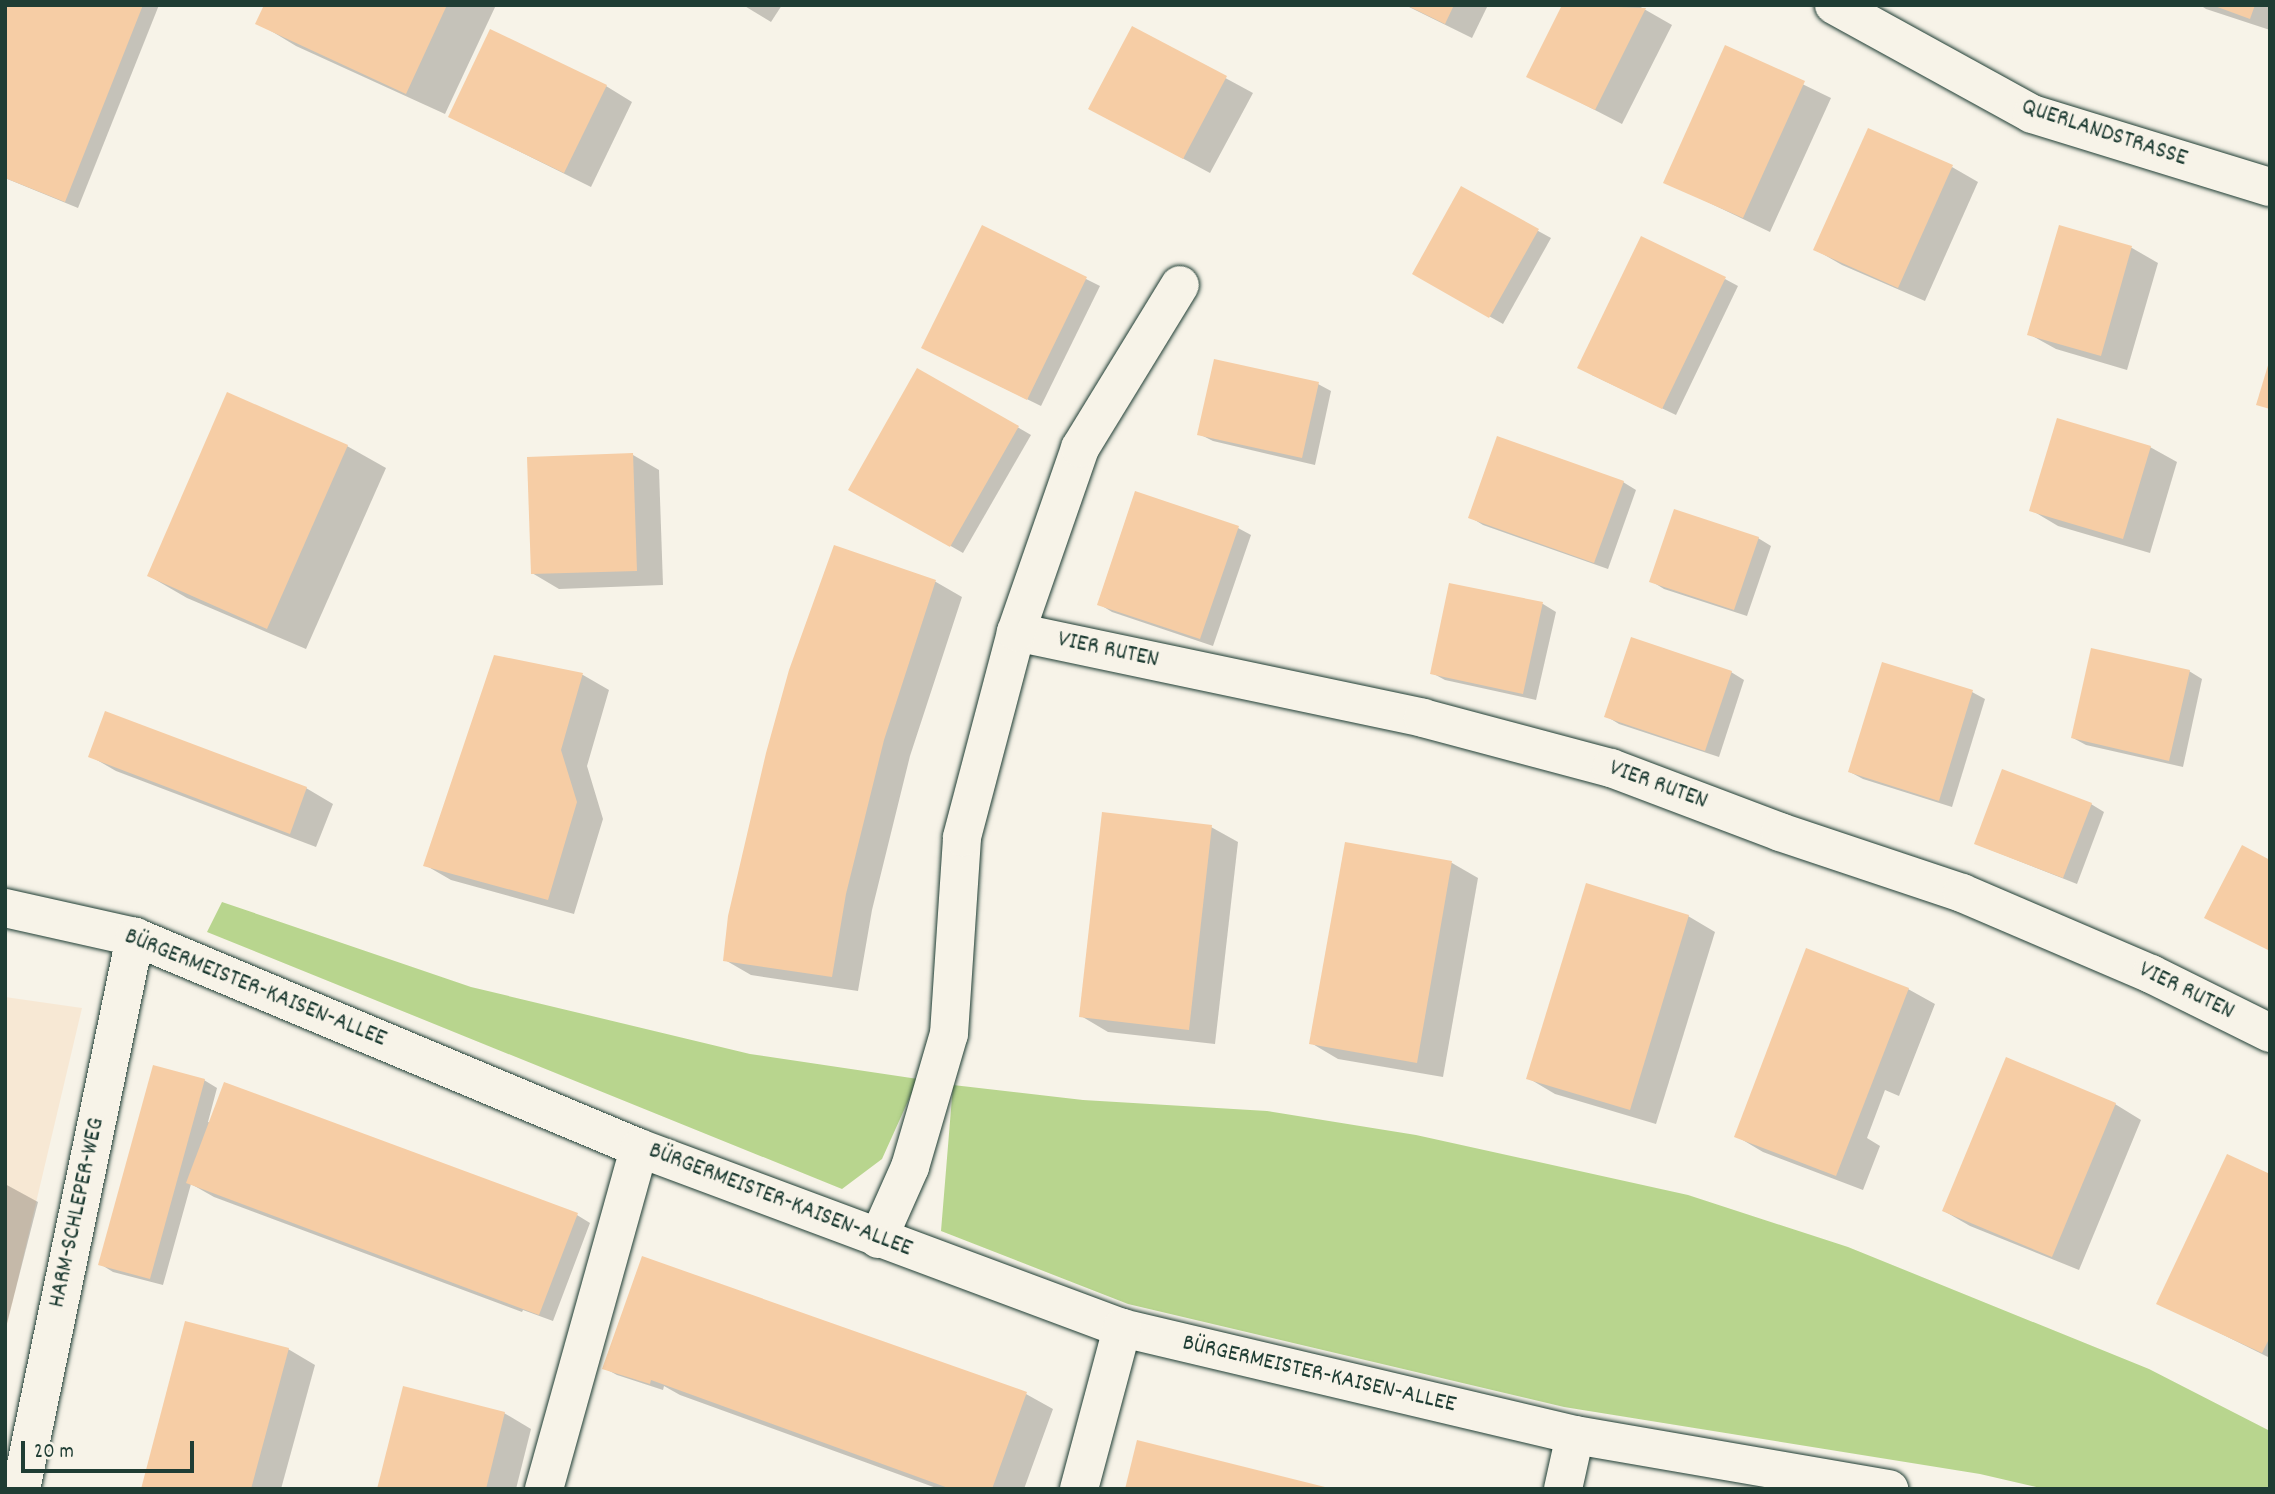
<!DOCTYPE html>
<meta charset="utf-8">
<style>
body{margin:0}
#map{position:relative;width:2275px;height:1494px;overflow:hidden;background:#f7f3e8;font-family:Dekko,sans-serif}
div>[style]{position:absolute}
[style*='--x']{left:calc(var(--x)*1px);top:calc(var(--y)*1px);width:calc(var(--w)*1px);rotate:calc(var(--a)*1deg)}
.built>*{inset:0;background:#f7e8d4}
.green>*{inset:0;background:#b8d58e}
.shadow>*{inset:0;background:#0003}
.building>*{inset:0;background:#f6cda5}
.roads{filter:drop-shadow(0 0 2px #1f3d34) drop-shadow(0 0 2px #1f3d34)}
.minor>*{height:38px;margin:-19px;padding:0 19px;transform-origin:19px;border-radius:19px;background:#f7f3e8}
span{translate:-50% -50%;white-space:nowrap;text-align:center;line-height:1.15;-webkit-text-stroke:7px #f7f3e8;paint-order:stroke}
.street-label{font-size:24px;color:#1f3d34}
.frame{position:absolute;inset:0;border:7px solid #1f3d34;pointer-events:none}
.scale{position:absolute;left:21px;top:1441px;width:173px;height:32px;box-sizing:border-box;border:4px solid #1f3d34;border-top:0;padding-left:9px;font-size:21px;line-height:24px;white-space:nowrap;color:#1f3d34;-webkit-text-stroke:5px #f7f3e8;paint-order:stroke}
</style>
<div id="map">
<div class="built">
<i style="clip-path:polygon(5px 997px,82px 1008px,5px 1334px)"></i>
</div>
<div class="green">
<i style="clip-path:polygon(222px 902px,471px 987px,750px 1054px,918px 1079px,882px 1159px,842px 1189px,207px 932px)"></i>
<i style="clip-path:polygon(953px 1085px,1083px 1100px,1267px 1111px,1416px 1135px,1688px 1195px,1848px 1247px,2149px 1369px,2270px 1431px,2270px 1489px,2045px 1489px,1980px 1474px,1564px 1407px,1128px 1304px,941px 1231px)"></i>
</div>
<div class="shadow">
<i style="clip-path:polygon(5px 5px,159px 5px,78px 208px,5px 178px)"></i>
<i style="clip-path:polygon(266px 5px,496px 5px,445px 114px,296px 46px,258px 23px)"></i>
<i style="clip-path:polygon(743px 5px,782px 5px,771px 22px)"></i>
<i style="clip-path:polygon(1405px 5px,1488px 5px,1472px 38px)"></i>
<i style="clip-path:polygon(1564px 5px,1637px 5px,1672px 25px,1622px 124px,1529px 76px)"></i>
<i style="clip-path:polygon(2200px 5px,2270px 5px,2270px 30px,2206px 9px)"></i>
<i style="clip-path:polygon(1133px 28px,1253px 93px,1210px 173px,1117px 123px)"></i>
<i style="clip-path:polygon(1726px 47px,1831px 98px,1770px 232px,1666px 182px)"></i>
<i style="clip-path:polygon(606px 86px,632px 102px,591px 187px,450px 117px)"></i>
<i style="clip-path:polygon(1952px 167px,1978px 182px,1925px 301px,1842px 265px,1816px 250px)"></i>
<i style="clip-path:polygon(1462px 189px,1551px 238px,1503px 324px,1414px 274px)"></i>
<i style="clip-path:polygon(982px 227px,1100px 286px,1041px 406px,937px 355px)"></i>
<i style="clip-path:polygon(2060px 227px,2132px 248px,2158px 263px,2127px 370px,2056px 349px,2029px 334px)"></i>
<i style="clip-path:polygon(1725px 279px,1738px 286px,1676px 415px,1592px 375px)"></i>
<i style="clip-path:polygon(918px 370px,1031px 435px,963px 553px,851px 489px)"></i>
<i style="clip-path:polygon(1318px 384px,1331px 391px,1315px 465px,1213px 441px,1199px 434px)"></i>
<i style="clip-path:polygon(1499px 438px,1623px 482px,1636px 490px,1608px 569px,1483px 525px,1470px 517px)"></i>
<i style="clip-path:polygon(347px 446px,386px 468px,306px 649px,187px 598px,149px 576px)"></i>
<i style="clip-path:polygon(2150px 447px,2177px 462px,2150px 553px,2058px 526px,2031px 510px)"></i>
<i style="clip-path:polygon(633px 455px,659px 470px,663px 585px,559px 589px,532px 573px)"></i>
<i style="clip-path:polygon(1238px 528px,1251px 535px,1213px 646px,1112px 612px,1099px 604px)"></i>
<i style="clip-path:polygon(1758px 538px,1771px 546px,1747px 616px,1664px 589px,1651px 581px)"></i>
<i style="clip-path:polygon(835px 547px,936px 582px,962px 597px,910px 756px,872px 910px,858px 991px,751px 975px,725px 960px)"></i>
<i style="clip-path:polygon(1450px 585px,1543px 604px,1556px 612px,1536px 700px,1445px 680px,1432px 673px)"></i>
<i style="clip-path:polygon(495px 657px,583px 675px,609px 690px,587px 766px,603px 819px,574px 914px,451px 880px,425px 865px)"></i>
<i style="clip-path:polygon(2189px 671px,2202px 679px,2183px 767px,2086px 745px,2073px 738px)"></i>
<i style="clip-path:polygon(1731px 672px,1744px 680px,1719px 757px,1619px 724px,1606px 716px)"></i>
<i style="clip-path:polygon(1972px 692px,1985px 699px,1952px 807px,1863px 779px,1850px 772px)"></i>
<i style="clip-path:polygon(90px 756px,306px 788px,333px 804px,316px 847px,116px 771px)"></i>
<i style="clip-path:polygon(2091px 804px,2104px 812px,2077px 884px,1976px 844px)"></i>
<i style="clip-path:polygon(1211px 827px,1238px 842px,1215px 1044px,1108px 1032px,1081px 1016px)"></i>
<i style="clip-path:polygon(1346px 844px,1452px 863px,1478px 878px,1443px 1077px,1338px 1059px,1311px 1043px)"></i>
<i style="clip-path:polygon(1688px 916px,1715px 932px,1656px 1124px,1555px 1094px,1528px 1078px)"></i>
<i style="clip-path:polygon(1908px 989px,1935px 1004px,1899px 1096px,1885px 1090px,1867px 1138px,1880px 1146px,1863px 1190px,1763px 1152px,1736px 1136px)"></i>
<i style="clip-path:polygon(204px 1080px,217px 1088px,208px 1122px,577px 1215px,590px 1223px,553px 1321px,523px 1310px,522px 1312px,214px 1197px,191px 1184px,163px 1285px,113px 1272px,100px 1264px)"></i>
<i style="clip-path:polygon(2115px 1104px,2141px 1120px,2079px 1270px,1970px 1226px,1944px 1211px)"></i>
<i style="clip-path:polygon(2270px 1176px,2270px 1358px,2159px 1303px)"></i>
<i style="clip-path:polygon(5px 1184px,38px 1202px,5px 1331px)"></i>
<i style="clip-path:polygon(643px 1258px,1026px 1394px,1053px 1409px,1024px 1489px,939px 1489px,680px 1395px,664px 1386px,663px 1390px,617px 1375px,604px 1368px)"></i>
<i style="clip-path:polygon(288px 1349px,315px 1365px,281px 1489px,142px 1489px)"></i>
<i style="clip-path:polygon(504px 1413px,531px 1429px,516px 1489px,379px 1489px)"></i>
</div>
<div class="building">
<i style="clip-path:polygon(5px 5px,143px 5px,65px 202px,5px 178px)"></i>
<i style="clip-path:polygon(264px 5px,447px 5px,406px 94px,255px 24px)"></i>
<i style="clip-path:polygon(1406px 5px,1454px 5px,1445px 24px)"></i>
<i style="clip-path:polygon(1562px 5px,1646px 8px,1595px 110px,1526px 77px)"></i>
<i style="clip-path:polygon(2212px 5px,2255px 5px,2250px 19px)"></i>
<i style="clip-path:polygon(1132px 26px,1227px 76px,1183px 159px,1088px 109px)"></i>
<i style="clip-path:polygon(490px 29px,607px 85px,564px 173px,448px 117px)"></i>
<i style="clip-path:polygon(1725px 45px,1805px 81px,1743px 218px,1663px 183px)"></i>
<i style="clip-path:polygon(1868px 128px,1953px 165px,1898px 288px,1813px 250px)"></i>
<i style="clip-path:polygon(1461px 186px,1539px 229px,1489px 318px,1412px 274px)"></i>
<i style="clip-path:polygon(982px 225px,1087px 277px,1027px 400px,921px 348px)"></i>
<i style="clip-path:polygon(2059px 225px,2132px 246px,2101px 356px,2027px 335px)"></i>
<i style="clip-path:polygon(1641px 236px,1726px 277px,1662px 409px,1577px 368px)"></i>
<i style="clip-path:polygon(1214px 359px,1319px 382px,1302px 458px,1197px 435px)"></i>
<i style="clip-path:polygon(2269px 362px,2270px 362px,2270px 409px,2256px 405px)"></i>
<i style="clip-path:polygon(917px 368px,1019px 426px,950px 547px,848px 490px)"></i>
<i style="clip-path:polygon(227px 392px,348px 445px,267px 629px,147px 576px)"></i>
<i style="clip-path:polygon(2057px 418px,2151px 446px,2123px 539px,2029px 511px)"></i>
<i style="clip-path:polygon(1497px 436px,1624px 481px,1594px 563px,1468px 518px)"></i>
<i style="clip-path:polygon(633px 453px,637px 571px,531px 574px,527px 457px)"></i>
<i style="clip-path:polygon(1135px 491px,1239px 526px,1200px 639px,1097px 605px)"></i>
<i style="clip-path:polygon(1674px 509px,1759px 537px,1734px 610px,1649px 582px)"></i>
<i style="clip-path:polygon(834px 545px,936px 580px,884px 740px,846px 894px,832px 977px,723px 961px,728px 916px,766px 753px,789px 670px)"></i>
<i style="clip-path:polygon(1449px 583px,1543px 602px,1523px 694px,1430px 674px)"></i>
<i style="clip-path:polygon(1631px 637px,1732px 671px,1705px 751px,1604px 717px)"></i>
<i style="clip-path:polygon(2091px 648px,2190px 670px,2169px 761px,2071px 738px)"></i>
<i style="clip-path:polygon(494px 655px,583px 673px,561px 750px,577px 802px,548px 900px,423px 866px)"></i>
<i style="clip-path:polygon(1882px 662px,1973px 690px,1939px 801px,1848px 772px)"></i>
<i style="clip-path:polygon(105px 711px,307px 787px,290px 834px,88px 757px)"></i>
<i style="clip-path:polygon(2002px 769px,2092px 803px,2063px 878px,1974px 844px)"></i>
<i style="clip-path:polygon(1102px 812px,1212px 825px,1189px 1030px,1079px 1017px)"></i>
<i style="clip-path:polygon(1345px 842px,1452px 861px,1417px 1063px,1309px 1044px)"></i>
<i style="clip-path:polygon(2242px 845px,2270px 860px,2270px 951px,2204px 918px)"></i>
<i style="clip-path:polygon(1586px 883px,1689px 915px,1630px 1110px,1526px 1079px)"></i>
<i style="clip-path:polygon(1806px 948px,1909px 988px,1836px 1176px,1734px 1137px)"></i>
<i style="clip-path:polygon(2006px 1057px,2116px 1103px,2052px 1257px,1942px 1211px)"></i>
<i style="clip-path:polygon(153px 1065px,205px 1079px,150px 1279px,98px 1265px)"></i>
<i style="clip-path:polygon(224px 1082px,578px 1213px,539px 1315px,186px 1183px)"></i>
<i style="clip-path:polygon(2227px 1154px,2270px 1174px,2270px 1337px,2262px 1353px,2156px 1304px)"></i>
<i style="clip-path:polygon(642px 1256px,1027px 1392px,992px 1489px,951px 1489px,651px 1380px,650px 1384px,602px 1369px)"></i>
<i style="clip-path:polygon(185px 1321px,289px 1348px,251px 1489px,141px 1489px)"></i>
<i style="clip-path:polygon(403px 1386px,505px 1412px,486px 1489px,377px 1489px)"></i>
<i style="clip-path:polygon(1137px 1440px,1329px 1488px,1328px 1489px,1125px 1489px)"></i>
</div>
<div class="roads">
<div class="minor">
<i style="--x:1834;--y:5;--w:226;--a:28.8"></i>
<i style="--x:2032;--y:114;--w:249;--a:17.1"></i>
<i style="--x:1016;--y:632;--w:416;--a:11.9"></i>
<i style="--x:1423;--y:718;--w:195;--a:14.9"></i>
<i style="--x:1611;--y:768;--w:181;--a:20.7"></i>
<i style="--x:1780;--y:832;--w:192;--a:18.5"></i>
<i style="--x:1962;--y:893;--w:206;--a:23.2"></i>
<i style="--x:2151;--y:974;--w:133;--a:26.4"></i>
<i style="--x:5;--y:908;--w:133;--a:12.6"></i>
<i style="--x:135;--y:937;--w:546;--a:22.72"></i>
<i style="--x:639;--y:1148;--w:515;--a:20.44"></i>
<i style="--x:1122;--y:1328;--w:465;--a:13.3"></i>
<i style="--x:1575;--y:1435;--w:319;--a:9.8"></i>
<i style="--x:878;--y:1239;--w:79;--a:-66"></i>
<i style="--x:910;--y:1167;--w:139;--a:-73.7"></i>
<i style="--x:949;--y:1034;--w:197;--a:-86.2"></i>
<i style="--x:962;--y:837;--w:212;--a:-75.2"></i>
<i style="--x:1016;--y:632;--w:195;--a:-70.8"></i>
<i style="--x:1080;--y:448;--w:191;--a:-58.5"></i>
<i style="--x:21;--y:1489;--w:564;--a:-78.33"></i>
<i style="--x:544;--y:1489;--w:354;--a:-74.4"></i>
<i style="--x:1079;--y:1489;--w:167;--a:-75"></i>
<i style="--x:1563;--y:1489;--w:55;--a:-77.5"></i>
</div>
</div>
<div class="street-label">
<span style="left:2104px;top:134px;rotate:18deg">QUERLANDSTRASSE</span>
<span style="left:1108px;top:651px;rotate:12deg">VIER RUTEN</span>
<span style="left:1658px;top:786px;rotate:20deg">VIER RUTEN</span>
<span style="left:255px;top:989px;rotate:22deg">BÜRGERMEISTER-KAISEN-ALLEE</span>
<span style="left:2186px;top:992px;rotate:26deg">VIER RUTEN</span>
<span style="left:780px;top:1201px;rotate:21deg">BÜRGERMEISTER-KAISEN-ALLEE</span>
<span style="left:78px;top:1213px;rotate:-78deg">HARM-SCHLEPER-WEG</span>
<span style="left:1319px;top:1375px;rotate:13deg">BÜRGERMEISTER-KAISEN-ALLEE</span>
</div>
<div class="frame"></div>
<div class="scale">20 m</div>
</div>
